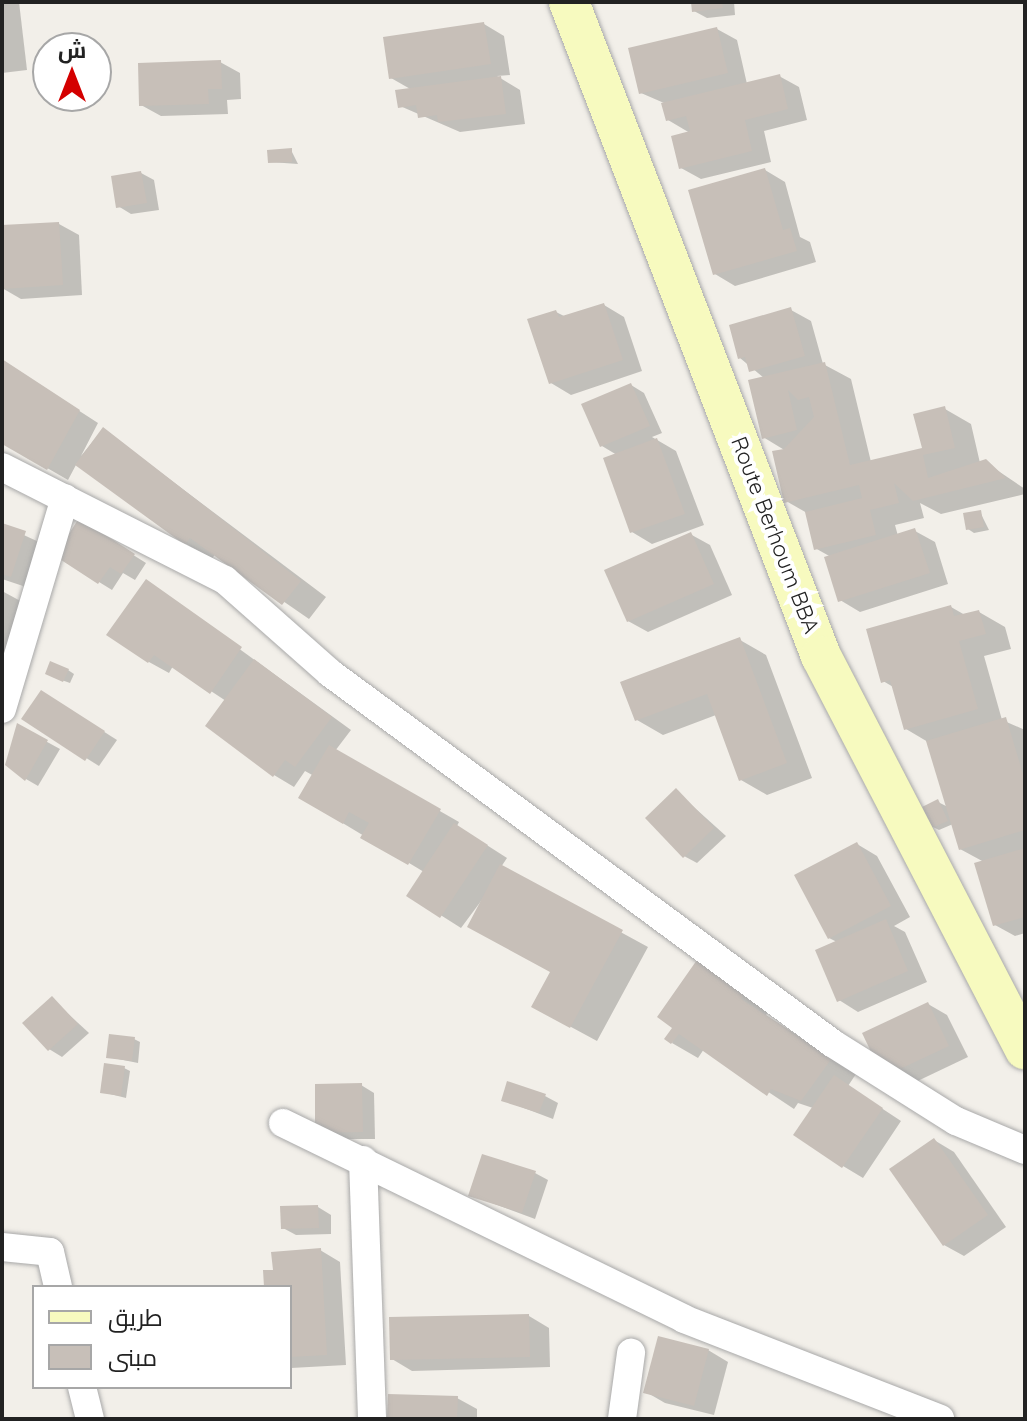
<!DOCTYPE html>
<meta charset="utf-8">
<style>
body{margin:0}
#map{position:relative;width:1027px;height:1421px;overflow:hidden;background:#f2efe9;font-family:Quicksand,Cairo,sans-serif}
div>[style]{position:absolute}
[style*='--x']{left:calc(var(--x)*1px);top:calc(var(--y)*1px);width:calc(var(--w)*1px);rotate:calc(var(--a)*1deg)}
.shadow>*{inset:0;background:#0003}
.building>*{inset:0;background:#c7bfb8}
.roads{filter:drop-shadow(0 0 2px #a9a9a9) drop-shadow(0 0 2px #a9a9a9)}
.street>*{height:28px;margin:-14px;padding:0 14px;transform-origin:14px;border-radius:14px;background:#fff}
.secondary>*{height:40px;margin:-20px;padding:0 20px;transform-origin:20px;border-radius:20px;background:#f7fabf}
span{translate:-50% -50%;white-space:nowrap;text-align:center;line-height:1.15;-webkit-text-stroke:8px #fff;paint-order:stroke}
.street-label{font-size:22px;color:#222}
.frame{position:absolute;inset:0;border:4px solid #222;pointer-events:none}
.legend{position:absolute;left:32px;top:1285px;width:260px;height:104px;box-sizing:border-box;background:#fff;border:2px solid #a7a7a7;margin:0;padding:10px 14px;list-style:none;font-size:24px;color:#222}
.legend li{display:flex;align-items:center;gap:16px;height:40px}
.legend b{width:40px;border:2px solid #a7a7a7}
.north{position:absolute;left:32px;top:32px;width:80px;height:80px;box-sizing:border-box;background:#fff;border:2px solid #a7a7a7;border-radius:50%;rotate:0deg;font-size:22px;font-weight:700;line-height:32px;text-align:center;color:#222}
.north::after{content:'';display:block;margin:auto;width:28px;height:36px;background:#d40000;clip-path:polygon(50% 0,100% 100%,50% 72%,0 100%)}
</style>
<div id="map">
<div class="shadow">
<i style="clip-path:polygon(2px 2px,19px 2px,27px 70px,2px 73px)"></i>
<i style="clip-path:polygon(693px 2px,734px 2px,735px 15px,707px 18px,694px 11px)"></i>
<i style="clip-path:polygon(484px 24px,504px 36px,510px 75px,497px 76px,520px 90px,525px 124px,460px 132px,400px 106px,412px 90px,391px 78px)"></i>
<i style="clip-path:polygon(717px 29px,737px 40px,747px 84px,779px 76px,799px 87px,807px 120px,764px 131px,771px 162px,701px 179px,681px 168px,690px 133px,668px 120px,664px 103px,641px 93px)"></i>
<i style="clip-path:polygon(220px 62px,240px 73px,241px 99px,227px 100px,228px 114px,161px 116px,141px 105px)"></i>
<i style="clip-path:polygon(291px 150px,298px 164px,270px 162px)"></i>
<i style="clip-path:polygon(765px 170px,785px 182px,800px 237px,810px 242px,816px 262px,735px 286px,715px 274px)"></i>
<i style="clip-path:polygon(141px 173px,154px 180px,159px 210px,131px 214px,118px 206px)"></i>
<i style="clip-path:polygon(59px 224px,79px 235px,82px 295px,21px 299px,2px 288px,2px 227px)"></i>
<i style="clip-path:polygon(604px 305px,624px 317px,642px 371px,571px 395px,551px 383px,556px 312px,566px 317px)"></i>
<i style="clip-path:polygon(791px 310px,811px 321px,823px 364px,851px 379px,871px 462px,924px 450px,945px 409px,971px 424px,980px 463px,985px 462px,1025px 489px,1025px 494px,941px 514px,920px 503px,924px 518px,895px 525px,898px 536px,915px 531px,935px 542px,948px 584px,860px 612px,840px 600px,831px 557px,815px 548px,807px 513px,786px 501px,786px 451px,763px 437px,764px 378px,740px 358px)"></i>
<i style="clip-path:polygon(2px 361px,98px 423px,81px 456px,103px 429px,326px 597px,309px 619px,215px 554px,212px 559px,186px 544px,77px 463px,68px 480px,2px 442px)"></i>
<i style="clip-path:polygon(631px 385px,644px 393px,662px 433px,652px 437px,676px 451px,704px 525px,652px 544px,632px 532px,617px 455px,602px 446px)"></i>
<i style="clip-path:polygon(980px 512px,989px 530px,974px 533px,968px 529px)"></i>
<i style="clip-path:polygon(2px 525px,52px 548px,38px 591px,2px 579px)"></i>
<i style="clip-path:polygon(92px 529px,146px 563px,135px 580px,123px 573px,112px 590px,57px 556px)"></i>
<i style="clip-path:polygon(690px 534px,710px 545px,732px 595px,648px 632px,628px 621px)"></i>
<i style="clip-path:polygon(146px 581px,351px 730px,335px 751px,459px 822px,457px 826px,507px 858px,501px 867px,648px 947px,597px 1041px,560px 1021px,552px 972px,487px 893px,461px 928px,409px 895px,424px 872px,301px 798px,314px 776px,305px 771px,294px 787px,274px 775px,226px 701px,173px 666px,169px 673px,149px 662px)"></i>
<i style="clip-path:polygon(2px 591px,26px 604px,2px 684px)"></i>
<i style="clip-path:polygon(951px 607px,965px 615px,979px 612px,1005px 627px,1011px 649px,984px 656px,1002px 720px,1025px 730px,1025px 933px,1015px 936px,995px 925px,984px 862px,960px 849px,953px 824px,939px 830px,933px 827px,938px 802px,948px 807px,928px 742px,906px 729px,895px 688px,883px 681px)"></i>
<i style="clip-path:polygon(740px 640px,766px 655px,812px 778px,767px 795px,741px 780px,716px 715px,663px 735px,637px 720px)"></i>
<i style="clip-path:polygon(68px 670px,74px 674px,70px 683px,53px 677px)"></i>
<i style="clip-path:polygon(54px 700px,117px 740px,99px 766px,24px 719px)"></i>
<i style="clip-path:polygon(18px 726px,60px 749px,38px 786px,26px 779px)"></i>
<i style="clip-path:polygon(676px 791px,726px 836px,697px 863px,684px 856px)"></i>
<i style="clip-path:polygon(857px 844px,877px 856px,910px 917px,894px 926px,905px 932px,927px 982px,858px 1012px,839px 1000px,837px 942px,829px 938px)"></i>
<i style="clip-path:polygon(700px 960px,772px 1007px,766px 1015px,856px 1074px,848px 1086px,901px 1121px,863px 1178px,843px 1166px,813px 1108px,798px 1103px,794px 1109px,704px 1049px,698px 1058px,672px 1043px)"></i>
<i style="clip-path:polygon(52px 999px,89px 1033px,62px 1057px,49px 1049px)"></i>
<i style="clip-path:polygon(928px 1004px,947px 1015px,968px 1057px,905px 1087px,885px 1076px)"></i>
<i style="clip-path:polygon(134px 1039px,140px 1042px,138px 1063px,108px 1057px)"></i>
<i style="clip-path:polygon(124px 1068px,130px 1071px,126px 1098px,102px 1092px)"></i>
<i style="clip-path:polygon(361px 1085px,374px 1093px,375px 1139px,330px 1139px)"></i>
<i style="clip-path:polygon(545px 1096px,558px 1103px,553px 1119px,503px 1100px)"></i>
<i style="clip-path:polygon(934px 1140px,954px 1152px,1006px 1227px,964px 1256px,944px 1245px)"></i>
<i style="clip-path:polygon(535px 1173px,548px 1180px,535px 1219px,471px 1195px)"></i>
<i style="clip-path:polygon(318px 1207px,331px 1215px,331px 1234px,296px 1235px,283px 1228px)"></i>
<i style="clip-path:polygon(320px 1250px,340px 1262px,346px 1365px,291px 1368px,290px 1287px,266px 1287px,275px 1272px)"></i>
<i style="clip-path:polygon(529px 1316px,549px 1328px,550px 1367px,412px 1371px,392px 1359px)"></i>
<i style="clip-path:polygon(708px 1350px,728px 1362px,714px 1415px,665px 1403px,646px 1392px)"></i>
<i style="clip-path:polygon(457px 1398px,477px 1409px,477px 1419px,389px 1419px)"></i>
</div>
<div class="building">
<i style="clip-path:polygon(691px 2px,722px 2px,723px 8px,692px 12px)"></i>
<i style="clip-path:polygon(484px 22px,491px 64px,389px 79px,383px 37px)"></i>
<i style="clip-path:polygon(717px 27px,728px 73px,639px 94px,628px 48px)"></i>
<i style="clip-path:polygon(221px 60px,222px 89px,208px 89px,209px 104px,139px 106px,138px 63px)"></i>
<i style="clip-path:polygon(780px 74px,788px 109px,745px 120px,752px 151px,679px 169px,671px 136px,690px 131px,686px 116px,666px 121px,661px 103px)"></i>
<i style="clip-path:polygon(501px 76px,506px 114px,438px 122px,437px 115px,418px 118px,416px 105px,398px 108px,395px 90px)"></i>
<i style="clip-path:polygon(292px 148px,292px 162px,268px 163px,267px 150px)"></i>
<i style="clip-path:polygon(765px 168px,783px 230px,790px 228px,797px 251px,713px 275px,688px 190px)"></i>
<i style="clip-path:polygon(141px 171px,147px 203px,116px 208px,111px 176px)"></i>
<i style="clip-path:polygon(59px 222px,63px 285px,2px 289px,2px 225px)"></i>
<i style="clip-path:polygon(604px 303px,623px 360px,549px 384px,527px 319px,556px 310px,559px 317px)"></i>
<i style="clip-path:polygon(791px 307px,805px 356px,749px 372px,745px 357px,738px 359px,729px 325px)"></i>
<i style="clip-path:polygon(2px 359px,80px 410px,47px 470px,2px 444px)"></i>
<i style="clip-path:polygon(825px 362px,850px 465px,922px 448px,913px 414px,945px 406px,955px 448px,923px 455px,928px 478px,986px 459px,1006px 478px,913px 501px,894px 483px,899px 503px,870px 510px,876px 535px,814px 550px,805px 512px,862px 498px,859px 485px,784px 503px,772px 451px,784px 449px,814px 417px,809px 397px,798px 400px,788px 390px,797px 430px,762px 439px,748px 380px)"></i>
<i style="clip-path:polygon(631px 383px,650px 426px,600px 447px,581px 404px)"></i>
<i style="clip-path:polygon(103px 427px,301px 581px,282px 605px,190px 538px,185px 545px,75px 465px)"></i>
<i style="clip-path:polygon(657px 438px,685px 514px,630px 533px,603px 458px)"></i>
<i style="clip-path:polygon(981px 510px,984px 527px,966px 530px,963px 513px)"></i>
<i style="clip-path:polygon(79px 518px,135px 554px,121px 574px,110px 567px,98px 584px,55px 556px)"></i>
<i style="clip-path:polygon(2px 523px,26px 531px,11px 577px,2px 574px)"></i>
<i style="clip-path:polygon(915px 528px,930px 573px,838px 602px,824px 557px)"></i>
<i style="clip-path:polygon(691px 532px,714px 584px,627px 622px,604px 570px)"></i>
<i style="clip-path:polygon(146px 579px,242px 647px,210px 694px,154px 655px,148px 663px,106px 635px)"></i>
<i style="clip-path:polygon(951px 605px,954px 616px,979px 610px,986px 634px,959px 641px,978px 709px,904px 730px,890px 680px,881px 683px,866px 629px)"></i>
<i style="clip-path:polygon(740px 637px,787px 763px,739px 781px,707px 694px,635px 721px,620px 682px)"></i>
<i style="clip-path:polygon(254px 659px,332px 717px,295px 767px,285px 760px,273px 777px,205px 726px)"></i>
<i style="clip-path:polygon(50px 661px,69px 669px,63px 682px,45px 674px)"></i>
<i style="clip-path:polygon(41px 690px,105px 731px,85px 761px,21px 719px)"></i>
<i style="clip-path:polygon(1006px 717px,1025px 781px,1025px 830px,959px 850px,926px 741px)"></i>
<i style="clip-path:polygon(17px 723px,48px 740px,25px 781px,5px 765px)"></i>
<i style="clip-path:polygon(329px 745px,441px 809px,408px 865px,360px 838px,369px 823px,349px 812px,343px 824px,298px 798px)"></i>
<i style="clip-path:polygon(676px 788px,714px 828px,683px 858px,645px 818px)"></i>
<i style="clip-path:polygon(938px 799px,948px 821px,931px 828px,922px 807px)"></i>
<i style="clip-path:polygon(454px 823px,488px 845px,440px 918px,406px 896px)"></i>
<i style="clip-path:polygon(857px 842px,891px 906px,828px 939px,794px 875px)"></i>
<i style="clip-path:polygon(1025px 848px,1025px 917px,993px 926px,974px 863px)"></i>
<i style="clip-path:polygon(500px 864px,623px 930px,570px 1028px,531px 1007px,550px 972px,467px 927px)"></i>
<i style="clip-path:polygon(886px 919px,908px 971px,837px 1002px,815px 950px)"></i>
<i style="clip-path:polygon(699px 957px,747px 991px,741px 999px,832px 1058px,801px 1101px,771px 1089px,767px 1096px,679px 1034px,671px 1044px,664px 1039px,672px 1028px,657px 1017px)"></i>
<i style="clip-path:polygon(52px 996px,78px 1024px,48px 1051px,22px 1023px)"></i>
<i style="clip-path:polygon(928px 1002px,949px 1046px,883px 1077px,862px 1033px)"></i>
<i style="clip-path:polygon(109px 1034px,135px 1037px,132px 1061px,106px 1058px)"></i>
<i style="clip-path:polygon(104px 1063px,125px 1066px,121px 1096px,100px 1093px)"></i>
<i style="clip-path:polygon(834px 1075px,883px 1108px,842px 1168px,793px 1135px)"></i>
<i style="clip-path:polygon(507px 1081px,546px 1094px,539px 1113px,501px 1101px)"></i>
<i style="clip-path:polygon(362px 1083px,363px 1132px,315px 1133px,315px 1084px)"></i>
<i style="clip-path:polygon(934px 1138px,988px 1215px,943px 1246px,889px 1169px)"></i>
<i style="clip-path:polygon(482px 1154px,536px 1171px,522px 1213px,468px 1196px)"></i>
<i style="clip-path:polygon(318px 1205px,319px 1228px,281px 1229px,280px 1206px)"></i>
<i style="clip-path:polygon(321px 1248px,327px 1355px,290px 1357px,290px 1287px,264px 1287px,263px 1270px,273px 1270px,271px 1252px)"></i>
<i style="clip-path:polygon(529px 1314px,530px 1357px,390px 1360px,389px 1317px)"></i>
<i style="clip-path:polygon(658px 1336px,709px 1349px,694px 1406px,643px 1393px)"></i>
<i style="clip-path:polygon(388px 1394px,458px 1396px,457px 1419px,387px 1419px)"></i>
</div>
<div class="roads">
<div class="street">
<i style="--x:2;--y:467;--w:250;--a:26.9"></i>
<i style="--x:225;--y:580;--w:140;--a:41.5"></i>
<i style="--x:330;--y:673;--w:624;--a:36.39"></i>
<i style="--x:832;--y:1043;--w:146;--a:32.2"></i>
<i style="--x:956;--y:1121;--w:75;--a:22.8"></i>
<i style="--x:2;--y:709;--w:220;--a:-73.4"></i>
<i style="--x:283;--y:1123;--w:446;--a:26"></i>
<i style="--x:684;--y:1319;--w:275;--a:21.3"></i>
<i style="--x:363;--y:1160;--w:259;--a:88"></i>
<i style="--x:2;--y:1247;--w:48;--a:5.9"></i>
<i style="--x:50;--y:1252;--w:36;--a:77"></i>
<i style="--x:82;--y:1387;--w:33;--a:76"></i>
<i style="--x:622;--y:1419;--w:67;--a:-82.2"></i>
</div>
<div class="secondary">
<i style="--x:569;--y:2;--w:701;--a:68.93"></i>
<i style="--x:821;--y:656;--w:443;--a:62.6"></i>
</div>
</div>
<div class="street-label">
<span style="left:775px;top:535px;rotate:69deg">Route Berhoum BBA</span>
</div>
<div class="frame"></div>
<ul class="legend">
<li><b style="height:10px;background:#f7fabf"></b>طريق</li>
<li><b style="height:22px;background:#c7bfb8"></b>مبنى</li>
</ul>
<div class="north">ش</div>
</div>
